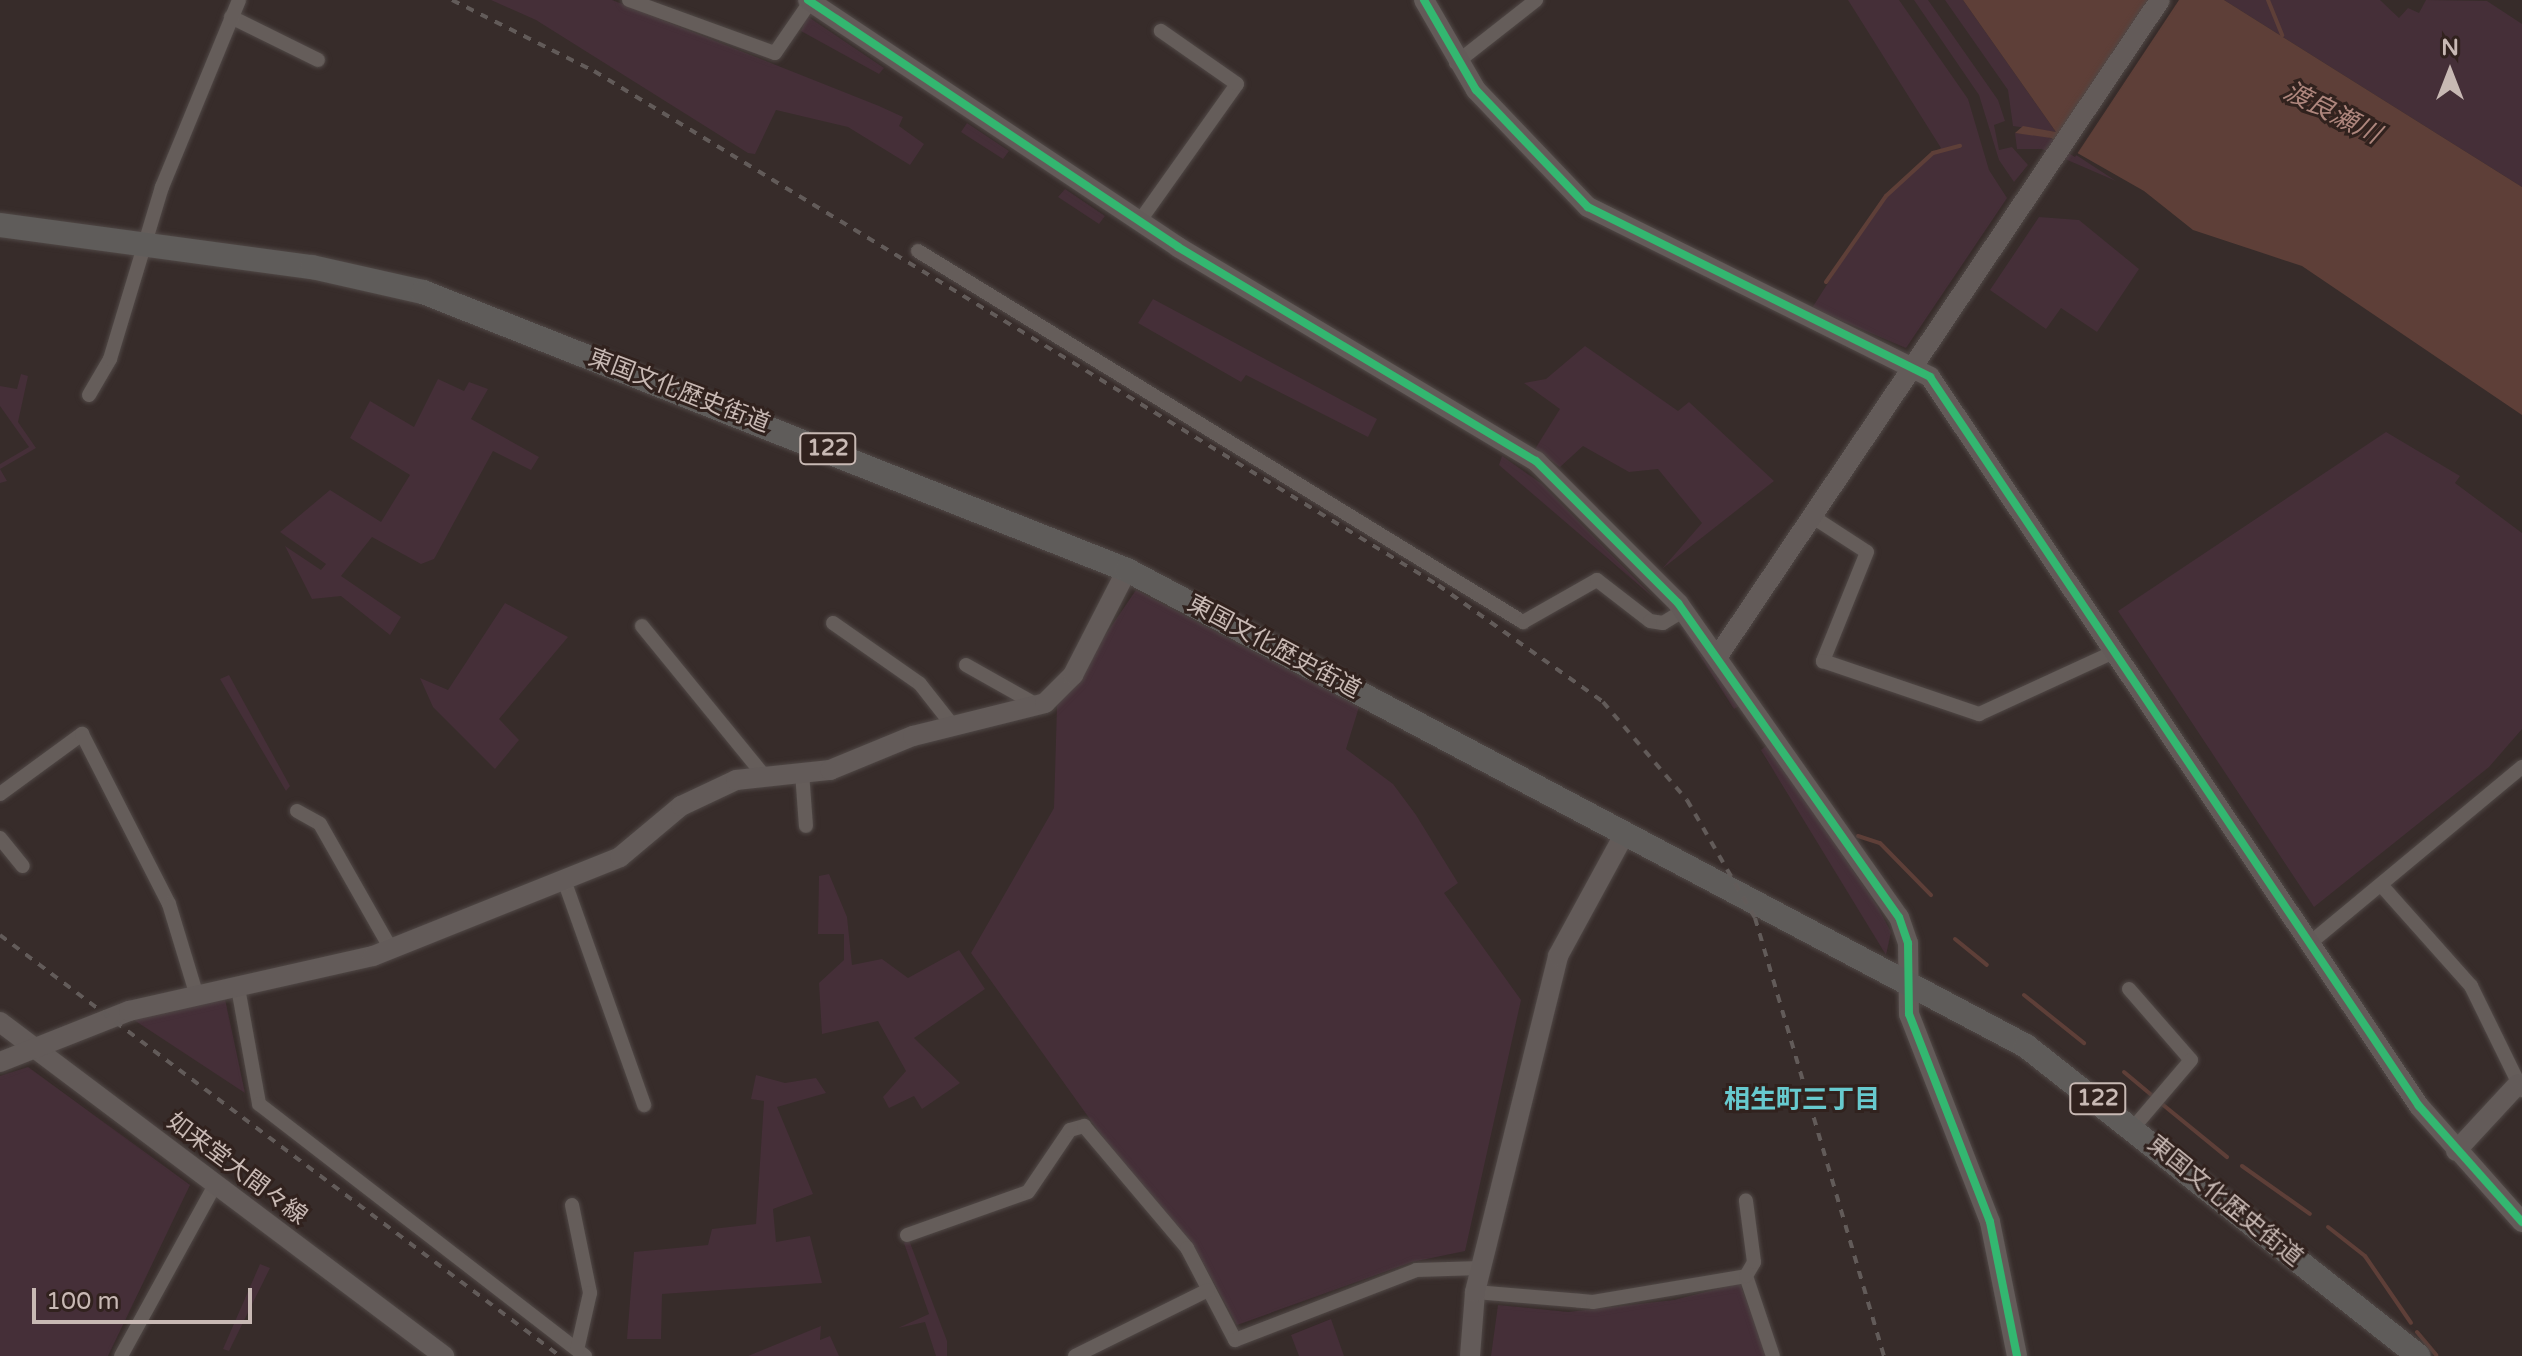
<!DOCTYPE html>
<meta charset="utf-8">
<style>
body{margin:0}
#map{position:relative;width:2522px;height:1356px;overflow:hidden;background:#372c2a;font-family:"Varela Round","Noto Sans JP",sans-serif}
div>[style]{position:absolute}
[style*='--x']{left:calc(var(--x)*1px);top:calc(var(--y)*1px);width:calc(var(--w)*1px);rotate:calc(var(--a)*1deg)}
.green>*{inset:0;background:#452f38}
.water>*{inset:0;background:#5e3f38}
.pier>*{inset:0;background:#372c2a}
.stream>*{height:4px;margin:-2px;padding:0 2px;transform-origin:2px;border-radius:2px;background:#5e3f38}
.roads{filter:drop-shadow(0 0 2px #504846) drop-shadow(0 0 2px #504846)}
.street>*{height:14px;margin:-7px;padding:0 7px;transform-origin:7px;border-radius:7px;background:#655d5a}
.secondary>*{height:20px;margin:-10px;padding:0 10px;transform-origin:10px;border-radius:10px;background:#635b59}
.highway>*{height:24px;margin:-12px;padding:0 12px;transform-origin:12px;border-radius:12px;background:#5f5c5a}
.rail>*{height:4px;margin-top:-2px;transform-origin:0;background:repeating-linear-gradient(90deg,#625b59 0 8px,transparent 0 16px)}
.cycleway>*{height:8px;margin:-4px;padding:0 4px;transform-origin:4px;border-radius:4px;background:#33b770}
span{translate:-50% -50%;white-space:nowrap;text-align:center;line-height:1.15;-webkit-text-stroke:6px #31221e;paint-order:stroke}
.shield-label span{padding:2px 6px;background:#31221e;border:2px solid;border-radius:6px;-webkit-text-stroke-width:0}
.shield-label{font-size:22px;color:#c8b9b4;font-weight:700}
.street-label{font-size:24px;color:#c8b9b4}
.water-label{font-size:26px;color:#ae867d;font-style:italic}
.neighbourhood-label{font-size:26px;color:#67cacf;font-weight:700}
.north{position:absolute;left:2410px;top:32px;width:80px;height:80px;-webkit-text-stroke:6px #31221e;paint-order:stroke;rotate:0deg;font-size:22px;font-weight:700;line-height:32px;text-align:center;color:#c8b9b4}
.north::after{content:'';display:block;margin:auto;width:28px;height:36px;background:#c8b9b4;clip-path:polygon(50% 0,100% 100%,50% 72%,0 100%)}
.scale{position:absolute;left:32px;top:1288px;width:220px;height:36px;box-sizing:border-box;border:4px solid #c8b9b4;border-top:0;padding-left:10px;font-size:24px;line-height:28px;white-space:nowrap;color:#c8b9b4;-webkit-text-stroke:6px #31221e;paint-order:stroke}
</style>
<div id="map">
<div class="green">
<i style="clip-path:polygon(491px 0,612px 0,879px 106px,903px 117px,899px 126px,924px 144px,910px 165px,848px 127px,776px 110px,755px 154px,748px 153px,536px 20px)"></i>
<i style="clip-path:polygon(1848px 0,1899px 0,1968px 99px,1989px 170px,2007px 198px,1906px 348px,1812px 308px,1884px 195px,1941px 148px)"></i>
<i style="clip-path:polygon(1914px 0,1928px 0,1998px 100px,2005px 121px,1994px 125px,1999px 150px,2012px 147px,2028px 165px,2014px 182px,1999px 160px,1979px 95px)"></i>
<i style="clip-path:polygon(1945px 0,1963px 0,2056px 132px,2013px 126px,2008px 90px)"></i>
<i style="clip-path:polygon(2224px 0,2380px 0,2399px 18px,2408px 8px,2419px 13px,2426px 0,2487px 1px,2522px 24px,2522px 187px)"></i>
<i style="clip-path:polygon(807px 16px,884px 68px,879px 74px,801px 31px)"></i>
<i style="clip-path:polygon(967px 123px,1009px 151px,1003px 159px,961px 132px)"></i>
<i style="clip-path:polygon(2015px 133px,2047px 136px,2116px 181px,2042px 149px,2017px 149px)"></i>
<i style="clip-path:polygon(1065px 189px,1105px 216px,1099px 224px,1058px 197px)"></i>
<i style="clip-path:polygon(2039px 217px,2079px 220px,2139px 269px,2097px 332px,2061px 308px,2046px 329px,1990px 290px)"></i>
<i style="clip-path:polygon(1153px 299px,1377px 419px,1368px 437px,1246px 375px,1241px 382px,1138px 323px)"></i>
<i style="clip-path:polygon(1585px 346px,1678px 411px,1689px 402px,1774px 481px,1662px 569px,1702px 523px,1658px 469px,1629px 472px,1583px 446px,1560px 467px,1535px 449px,1560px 409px,1524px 383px,1546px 379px)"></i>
<i style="clip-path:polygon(21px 374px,28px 376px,18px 422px,36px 448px,0 469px,7px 481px,0 483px,0 464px,29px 447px,0 406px,0 386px,17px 389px)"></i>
<i style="clip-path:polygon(438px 379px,464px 391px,469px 382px,488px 389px,471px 419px,539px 457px,531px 470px,493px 451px,434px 559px,421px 564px,372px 537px,341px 576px,401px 617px,390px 635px,341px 596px,312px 599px,285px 546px,321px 570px,326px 564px,280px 532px,330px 490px,381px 522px,410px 475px,350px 438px,370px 401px,414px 427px)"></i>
<i style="clip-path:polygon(2386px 432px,2460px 476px,2455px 483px,2522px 533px,2522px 729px,2489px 767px,2314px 907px,2118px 611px)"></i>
<i style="clip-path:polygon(1502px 456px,1542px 484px,1654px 598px,1499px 465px)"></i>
<i style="clip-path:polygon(1136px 590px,1359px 707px,1346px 749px,1393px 784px,1416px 815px,1458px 883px,1444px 893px,1521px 1000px,1465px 1251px,1412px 1262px,1237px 1325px,1196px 1250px,1112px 1150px,971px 953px,1054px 808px,1057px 706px)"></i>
<i style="clip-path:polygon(505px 603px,568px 637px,499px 719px,519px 740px,495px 769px,433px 707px,420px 678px,448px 690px)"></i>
<i style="clip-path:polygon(1681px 626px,1695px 643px,1739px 706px,1734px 709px)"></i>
<i style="clip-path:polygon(229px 675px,290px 786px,286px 791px,220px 679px)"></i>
<i style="clip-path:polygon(1767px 745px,1876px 904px,1891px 932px,1886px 955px,1761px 750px)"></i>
<i style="clip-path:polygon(829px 874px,847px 917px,852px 965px,882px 959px,908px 978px,959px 950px,985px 989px,914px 1038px,960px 1083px,922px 1109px,914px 1096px,889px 1108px,883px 1097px,906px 1071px,878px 1021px,822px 1034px,819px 983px,844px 960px,844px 934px,818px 934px,819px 876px)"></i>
<i style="clip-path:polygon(225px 999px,245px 1093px,131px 1018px)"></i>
<i style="clip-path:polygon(28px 1067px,190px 1185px,108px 1356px,0 1356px,0 1076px)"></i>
<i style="clip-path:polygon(756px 1075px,785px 1083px,816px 1078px,826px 1093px,777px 1107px,813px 1194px,773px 1209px,776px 1242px,810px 1236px,822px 1283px,662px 1294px,661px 1339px,627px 1339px,634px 1252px,708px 1245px,712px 1229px,756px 1224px,764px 1101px,751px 1099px)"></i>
<i style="clip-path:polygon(909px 1240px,947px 1341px,947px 1356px,936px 1356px,925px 1322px,898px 1328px,929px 1314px,904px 1243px)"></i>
<i style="clip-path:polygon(260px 1264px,270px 1268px,229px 1351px,223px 1349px)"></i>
<i style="clip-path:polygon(1740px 1283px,1767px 1356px,1491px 1356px,1498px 1305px,1568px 1312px,1674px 1300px)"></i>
<i style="clip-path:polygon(1331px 1319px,1344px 1356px,1299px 1356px,1291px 1335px)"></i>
<i style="clip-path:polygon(821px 1326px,820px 1340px,830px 1336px,839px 1356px,748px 1356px)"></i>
</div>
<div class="water">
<i style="clip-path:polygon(1963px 0,2224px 0,2522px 187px,2522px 415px,2302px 266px,2193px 230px,2144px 191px,2051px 138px,2015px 133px,2023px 126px,2056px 132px)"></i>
</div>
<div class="pier">
<i style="clip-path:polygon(2148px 0,2179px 0,2075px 157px,2052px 143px)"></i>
</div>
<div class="stream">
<i style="--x:2268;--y:0;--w:38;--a:68"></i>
<i style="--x:1826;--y:282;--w:105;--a:-55.1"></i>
<i style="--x:1886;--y:196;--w:64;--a:-42.5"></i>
<i style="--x:1933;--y:153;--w:28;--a:-15"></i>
<i style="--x:1858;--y:836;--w:23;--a:18"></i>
<i style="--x:1880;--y:843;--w:73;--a:45.6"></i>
<i style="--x:1955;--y:939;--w:41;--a:39.1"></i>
<i style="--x:2024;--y:995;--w:77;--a:38.7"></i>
<i style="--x:2124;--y:1072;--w:39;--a:40"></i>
<i style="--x:2162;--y:1104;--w:84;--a:39.2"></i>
<i style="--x:2242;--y:1166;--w:83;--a:35.2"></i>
<i style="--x:2328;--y:1227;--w:47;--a:38.1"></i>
<i style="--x:2365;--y:1256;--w:81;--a:55.5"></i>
<i style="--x:2417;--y:1332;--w:30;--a:50"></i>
</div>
<div class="roads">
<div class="street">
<i style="--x:629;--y:0;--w:155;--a:20"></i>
<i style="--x:775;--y:53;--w:62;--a:-55.5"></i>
<i style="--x:231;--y:17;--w:97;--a:26.3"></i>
<i style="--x:1456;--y:63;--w:102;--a:-38.2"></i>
<i style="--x:1139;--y:222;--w:169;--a:-54.6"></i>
<i style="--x:1237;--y:84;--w:93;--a:-145.1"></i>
<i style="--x:918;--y:251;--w:710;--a:31.52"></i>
<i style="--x:1523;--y:622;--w:85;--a:-29.6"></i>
<i style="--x:1597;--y:580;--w:67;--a:37.7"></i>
<i style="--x:1650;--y:621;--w:13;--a:9"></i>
<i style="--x:1663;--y:623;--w:26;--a:-31"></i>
<i style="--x:89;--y:395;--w:42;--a:-59.7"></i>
<i style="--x:110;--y:359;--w:180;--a:-73.2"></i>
<i style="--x:162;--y:187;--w:202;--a:-67.6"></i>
<i style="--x:1813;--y:517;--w:64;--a:32.9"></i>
<i style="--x:1867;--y:552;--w:118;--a:112"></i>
<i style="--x:1823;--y:661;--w:165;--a:18.8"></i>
<i style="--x:1979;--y:714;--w:149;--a:-24.7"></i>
<i style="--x:833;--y:623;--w:106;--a:35"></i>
<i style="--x:920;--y:684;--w:53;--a:51.8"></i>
<i style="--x:642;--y:626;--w:190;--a:50.8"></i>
<i style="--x:966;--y:665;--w:81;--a:29.4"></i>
<i style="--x:802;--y:772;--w:54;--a:85.8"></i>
<i style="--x:0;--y:794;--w:102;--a:-36.2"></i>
<i style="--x:82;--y:734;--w:191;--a:62.9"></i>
<i style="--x:169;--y:904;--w:96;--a:73.1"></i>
<i style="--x:297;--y:811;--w:26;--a:29"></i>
<i style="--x:320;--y:824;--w:144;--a:60.4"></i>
<i style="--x:0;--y:838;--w:36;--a:51"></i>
<i style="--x:564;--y:880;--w:239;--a:70.4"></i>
<i style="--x:2382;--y:886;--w:134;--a:48.3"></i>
<i style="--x:2471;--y:986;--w:116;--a:63.9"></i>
<i style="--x:2310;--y:943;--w:276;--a:-39.7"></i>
<i style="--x:238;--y:988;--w:118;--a:79.7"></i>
<i style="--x:259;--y:1104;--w:412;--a:37.7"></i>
<i style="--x:2129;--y:989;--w:94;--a:48.9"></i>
<i style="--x:2191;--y:1060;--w:88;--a:130.4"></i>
<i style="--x:572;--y:1205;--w:90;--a:78.4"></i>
<i style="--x:590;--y:1293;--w:58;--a:102.8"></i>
<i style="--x:907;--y:1235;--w:128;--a:-19.6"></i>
<i style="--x:1028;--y:1192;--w:75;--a:-55.9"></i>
<i style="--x:1070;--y:1130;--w:15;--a:-16"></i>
<i style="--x:1084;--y:1126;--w:160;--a:49.8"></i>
<i style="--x:1187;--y:1248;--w:104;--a:62.4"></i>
<i style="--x:1235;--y:1340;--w:194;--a:-21.1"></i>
<i style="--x:1416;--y:1270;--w:65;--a:-1.8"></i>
<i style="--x:1746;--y:1276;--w:84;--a:71.4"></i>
<i style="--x:1475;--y:1292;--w:118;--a:4.8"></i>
<i style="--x:1593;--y:1302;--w:155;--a:-9.6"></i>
<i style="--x:1746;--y:1276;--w:16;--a:-60"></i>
<i style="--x:1754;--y:1262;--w:62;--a:-97.5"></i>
<i style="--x:121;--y:1356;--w:195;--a:-61.2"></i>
<i style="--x:1075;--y:1356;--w:148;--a:-26.4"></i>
</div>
<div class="secondary">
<i style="--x:808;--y:0;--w:445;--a:33.7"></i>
<i style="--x:1178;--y:247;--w:417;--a:30.9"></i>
<i style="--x:1536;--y:461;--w:201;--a:45"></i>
<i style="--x:1678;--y:603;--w:384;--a:54.9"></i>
<i style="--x:1899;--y:917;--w:28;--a:71"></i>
<i style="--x:1908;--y:943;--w:71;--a:89.2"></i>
<i style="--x:1909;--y:1014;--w:223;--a:68.7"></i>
<i style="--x:1990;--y:1222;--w:137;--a:78.6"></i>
<i style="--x:1424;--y:0;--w:104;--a:60"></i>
<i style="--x:1476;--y:90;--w:162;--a:46.3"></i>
<i style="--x:1588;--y:207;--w:382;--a:26.4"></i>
<i style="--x:1930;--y:377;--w:878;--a:56.15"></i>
<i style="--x:2419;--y:1106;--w:155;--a:48.4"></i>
<i style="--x:1720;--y:653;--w:787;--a:-56.03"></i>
<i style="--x:0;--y:1022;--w:556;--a:36.95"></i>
<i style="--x:0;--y:1062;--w:139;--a:-21.6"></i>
<i style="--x:129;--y:1011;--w:250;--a:-12.7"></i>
<i style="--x:373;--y:956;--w:266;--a:-21.8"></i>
<i style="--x:620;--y:857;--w:80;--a:-39.9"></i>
<i style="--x:681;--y:806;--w:61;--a:-25.3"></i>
<i style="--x:736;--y:780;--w:95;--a:-6.1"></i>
<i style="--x:830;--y:770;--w:90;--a:-22.3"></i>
<i style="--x:913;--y:736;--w:136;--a:-14"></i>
<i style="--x:1045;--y:703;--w:40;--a:-45"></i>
<i style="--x:1073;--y:675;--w:118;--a:-62.8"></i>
<i style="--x:2456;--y:1151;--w:91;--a:-47.2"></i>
<i style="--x:1470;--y:1356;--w:64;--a:-85.5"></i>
<i style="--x:1475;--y:1292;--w:346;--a:-76.1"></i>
<i style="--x:1558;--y:956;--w:136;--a:-61.4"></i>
</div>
<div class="highway">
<i style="--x:0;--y:225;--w:315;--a:7.7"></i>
<i style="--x:312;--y:267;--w:114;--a:12.7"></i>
<i style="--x:423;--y:292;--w:757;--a:21.55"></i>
<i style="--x:1127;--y:570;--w:1017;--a:27.9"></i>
<i style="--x:2026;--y:1046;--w:500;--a:38.3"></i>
</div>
</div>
<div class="rail">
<i style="--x:452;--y:0;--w:159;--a:26.6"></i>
<i style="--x:594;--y:71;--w:988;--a:31.34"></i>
<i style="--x:1438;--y:585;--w:202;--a:35.3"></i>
<i style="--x:1603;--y:702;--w:129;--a:49.4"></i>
<i style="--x:1687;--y:800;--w:136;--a:60"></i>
<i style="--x:1755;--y:918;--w:457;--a:73.6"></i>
<i style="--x:0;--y:935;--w:701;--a:36.94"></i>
</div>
<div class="cycleway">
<i style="--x:808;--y:0;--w:445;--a:33.7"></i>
<i style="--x:1178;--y:247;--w:417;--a:30.9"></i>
<i style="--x:1536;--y:461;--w:201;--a:45"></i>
<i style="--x:1678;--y:603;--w:384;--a:54.9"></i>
<i style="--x:1899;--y:917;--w:28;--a:71"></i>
<i style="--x:1908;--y:943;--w:71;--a:89.2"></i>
<i style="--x:1909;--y:1014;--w:223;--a:68.7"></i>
<i style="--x:1990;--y:1222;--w:137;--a:78.6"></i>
<i style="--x:1424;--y:0;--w:104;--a:60"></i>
<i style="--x:1476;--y:90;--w:162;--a:46.3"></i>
<i style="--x:1588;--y:207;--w:382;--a:26.4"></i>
<i style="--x:1930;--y:377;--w:878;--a:56.15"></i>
<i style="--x:2419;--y:1106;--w:155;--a:48.4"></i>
</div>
<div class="shield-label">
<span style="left:828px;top:449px">122</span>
<span style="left:2098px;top:1099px">122</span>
</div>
<div class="street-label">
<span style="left:679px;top:391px;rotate:21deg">東国文化歴史街道</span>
<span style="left:1274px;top:647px;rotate:28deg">東国文化歴史街道</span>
<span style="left:237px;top:1169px;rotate:37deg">如来堂大間々線</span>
<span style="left:2225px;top:1201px;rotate:39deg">東国文化歴史街道</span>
</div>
<div class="water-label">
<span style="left:2332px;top:113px;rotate:27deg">渡良瀬川</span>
</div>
<div class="neighbourhood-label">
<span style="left:1802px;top:1100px">相生町三丁目</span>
</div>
<div class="north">N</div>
<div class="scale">100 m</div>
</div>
